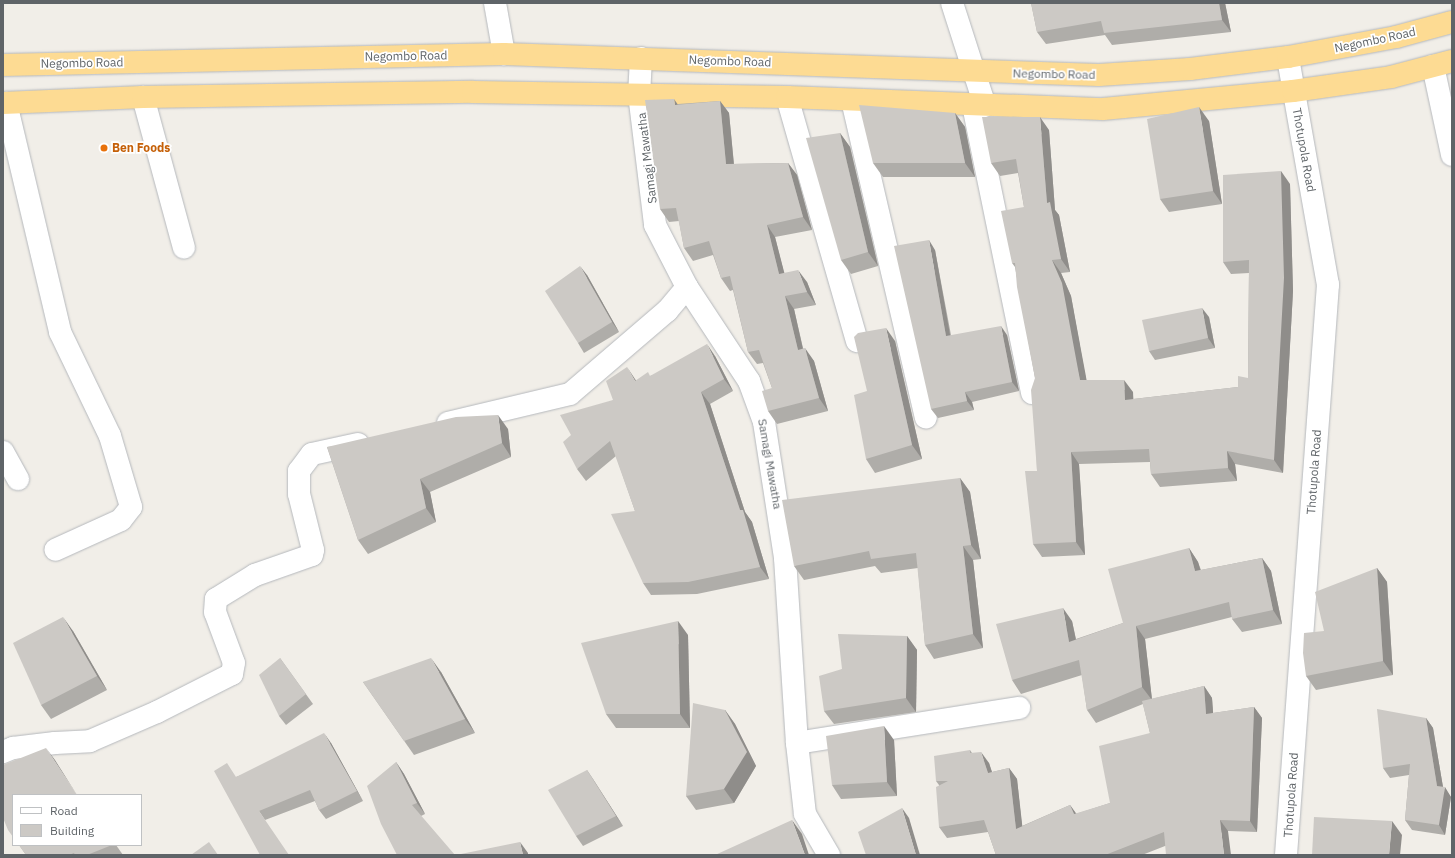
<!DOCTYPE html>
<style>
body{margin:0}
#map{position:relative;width:1455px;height:858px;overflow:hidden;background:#f1eee8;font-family:"IBM Plex Sans",sans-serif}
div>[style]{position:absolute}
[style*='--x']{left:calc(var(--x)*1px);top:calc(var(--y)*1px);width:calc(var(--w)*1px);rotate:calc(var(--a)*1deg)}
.roads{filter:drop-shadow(0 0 1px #b5b8bc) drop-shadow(0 0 1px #b5b8bc)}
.minor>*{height:22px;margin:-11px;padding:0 11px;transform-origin:11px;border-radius:11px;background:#fff}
.highway>*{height:22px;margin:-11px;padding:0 11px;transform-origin:11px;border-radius:11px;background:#fddb93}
.wall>*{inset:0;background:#afada9}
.shaded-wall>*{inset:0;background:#8f8d8a}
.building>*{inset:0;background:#ccc9c5}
.dots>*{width:11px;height:11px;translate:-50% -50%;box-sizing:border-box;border:2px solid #fff;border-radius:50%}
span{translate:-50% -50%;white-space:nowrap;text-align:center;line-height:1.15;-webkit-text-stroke:3.5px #fff;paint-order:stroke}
.street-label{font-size:12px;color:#5f6468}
.food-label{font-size:12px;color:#c56008;font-weight:700}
.left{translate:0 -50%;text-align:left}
.frame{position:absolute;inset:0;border:4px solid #5f6468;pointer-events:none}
.legend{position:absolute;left:12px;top:794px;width:130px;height:52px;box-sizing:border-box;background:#fff;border:1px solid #bfc1c3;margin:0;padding:5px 7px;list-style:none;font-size:12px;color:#5f6468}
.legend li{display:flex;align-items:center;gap:8px;height:20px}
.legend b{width:20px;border:1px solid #bfc1c3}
</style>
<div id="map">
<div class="roads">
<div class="minor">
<i style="--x:495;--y:3;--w:52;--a:80"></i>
<i style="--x:952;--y:3;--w:108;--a:72.2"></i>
<i style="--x:641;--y:58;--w:36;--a:93"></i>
<i style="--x:639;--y:94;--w:132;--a:83"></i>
<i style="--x:655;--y:225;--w:70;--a:62.7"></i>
<i style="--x:687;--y:287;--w:113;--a:56.6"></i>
<i style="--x:749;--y:381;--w:44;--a:69.9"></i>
<i style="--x:764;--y:422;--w:138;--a:81.2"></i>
<i style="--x:785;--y:558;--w:185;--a:86.3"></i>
<i style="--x:797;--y:743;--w:71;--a:83.6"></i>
<i style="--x:805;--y:814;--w:48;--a:59.7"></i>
<i style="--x:1433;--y:66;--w:91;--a:77.9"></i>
<i style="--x:143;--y:97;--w:156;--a:74.8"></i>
<i style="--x:787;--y:97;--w:254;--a:74"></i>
<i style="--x:852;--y:100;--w:326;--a:76.9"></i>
<i style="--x:6;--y:103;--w:235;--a:76.7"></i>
<i style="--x:60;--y:332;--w:115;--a:64.3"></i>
<i style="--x:110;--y:436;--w:74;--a:73.5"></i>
<i style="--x:131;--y:507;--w:16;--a:128"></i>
<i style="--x:121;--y:520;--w:72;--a:155.6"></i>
<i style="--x:973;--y:105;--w:294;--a:78.4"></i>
<i style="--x:448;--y:423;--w:125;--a:-13.4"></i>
<i style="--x:570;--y:394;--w:128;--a:-40.6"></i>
<i style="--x:667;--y:311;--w:31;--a:-50"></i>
<i style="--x:3;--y:452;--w:31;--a:61"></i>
<i style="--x:797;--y:743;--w:225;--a:-9"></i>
<i style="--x:3;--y:752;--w:11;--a:-22"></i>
<i style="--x:13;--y:748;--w:42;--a:-6.8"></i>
<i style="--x:55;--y:743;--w:35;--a:-3"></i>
<i style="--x:90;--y:741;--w:73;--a:-23.4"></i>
<i style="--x:157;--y:712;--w:84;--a:-26.9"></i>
<i style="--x:232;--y:674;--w:11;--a:-80"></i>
<i style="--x:234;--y:663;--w:54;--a:-110.4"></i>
<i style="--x:215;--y:612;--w:13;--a:-86"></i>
<i style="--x:216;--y:599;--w:46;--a:-31.6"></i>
<i style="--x:255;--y:575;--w:60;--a:-19.3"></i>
<i style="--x:312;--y:555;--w:5;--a:-79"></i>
<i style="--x:313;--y:550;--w:58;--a:-104"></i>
<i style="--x:299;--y:494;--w:23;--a:-90"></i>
<i style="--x:299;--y:471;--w:21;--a:-53"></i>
<i style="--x:312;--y:454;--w:47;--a:-12.3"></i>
<i style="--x:1286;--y:855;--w:572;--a:-85.79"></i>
<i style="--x:1328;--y:285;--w:231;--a:-100"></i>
</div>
<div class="highway">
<i style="--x:3;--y:65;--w:501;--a:-1.26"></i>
<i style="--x:504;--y:54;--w:595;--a:2.02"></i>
<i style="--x:1099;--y:75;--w:91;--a:-3.8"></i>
<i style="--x:1190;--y:69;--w:99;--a:-7"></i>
<i style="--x:1288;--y:57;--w:110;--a:-10.5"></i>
<i style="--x:1396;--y:37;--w:58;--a:-15"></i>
<i style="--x:3;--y:103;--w:140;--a:-2.5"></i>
<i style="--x:143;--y:97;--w:330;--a:-0.9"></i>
<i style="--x:473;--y:92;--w:314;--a:0.9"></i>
<i style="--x:787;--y:97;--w:316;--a:2.2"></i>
<i style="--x:1103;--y:109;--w:191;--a:-5.4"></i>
<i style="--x:1293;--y:91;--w:99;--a:-8.1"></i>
<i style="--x:1391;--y:77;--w:63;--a:-14.7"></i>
</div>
</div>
<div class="wall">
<i style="clip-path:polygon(1031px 3px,1225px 3px,1231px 32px,1112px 45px,1105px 35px,1046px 44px,1037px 32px)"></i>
<i style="clip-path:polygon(720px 101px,729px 113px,734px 164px,788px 163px,797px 175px,812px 230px,775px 237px,784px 273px,807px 282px,816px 305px,794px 309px,803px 348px,814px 361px,828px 411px,777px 424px,768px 411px,772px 388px,763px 363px,757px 364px,748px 352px,733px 290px,730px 291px,721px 278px,713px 255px,693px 261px,684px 248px,679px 221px,669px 222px,660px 209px,678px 104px)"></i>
<i style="clip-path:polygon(955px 113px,965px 127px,975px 177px,883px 177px,873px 163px)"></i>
<i style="clip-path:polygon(1209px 121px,1222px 204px,1169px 212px,1160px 199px)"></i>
<i style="clip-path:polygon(1049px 130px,1055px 210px,1059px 215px,1070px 272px,1061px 273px,1071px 296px,1086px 380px,1133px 392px,1133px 399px,1238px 387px,1248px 378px,1249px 273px,1231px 274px,1223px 262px,1290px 184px,1293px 291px,1283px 473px,1235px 464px,1237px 481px,1160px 487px,1151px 474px,1150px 462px,1079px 464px,1085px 555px,1042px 557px,1033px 544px,1037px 471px,1035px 378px,1015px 267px,1012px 263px,1024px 207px,1018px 173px,1000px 176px,991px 163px)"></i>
<i style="clip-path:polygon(840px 133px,850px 147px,878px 266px,851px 274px,841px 260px)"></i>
<i style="clip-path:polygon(935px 250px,951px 335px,1007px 335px,1019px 391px,972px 402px,974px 410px,938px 418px,931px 409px)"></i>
<i style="clip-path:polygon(587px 275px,619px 332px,584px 353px,578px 343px)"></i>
<i style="clip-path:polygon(1209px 317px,1215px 348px,1155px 360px,1149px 351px)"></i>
<i style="clip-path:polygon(895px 341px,922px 459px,875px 473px,866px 459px,867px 391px)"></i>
<i style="clip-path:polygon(715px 356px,733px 391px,710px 404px,745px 512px,752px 522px,769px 579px,697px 594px,651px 595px,643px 583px,635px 511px,616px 456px,586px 481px,577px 469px,613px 400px,650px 376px)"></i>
<i style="clip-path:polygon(508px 429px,511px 457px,430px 492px,436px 522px,368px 554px,358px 540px,327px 447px)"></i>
<i style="clip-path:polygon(960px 478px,970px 492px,981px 559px,973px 560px,983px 648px,934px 659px,925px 645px,918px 568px,881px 573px,875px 566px,804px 580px,794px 566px)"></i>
<i style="clip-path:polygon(1189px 548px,1198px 562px,1201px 570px,1262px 558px,1271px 571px,1282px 624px,1242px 632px,1232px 619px,1232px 617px,1145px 639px,1152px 699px,1204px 686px,1212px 698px,1213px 713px,1254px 707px,1262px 718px,1257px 832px,1228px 831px,1165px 846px,1142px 855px,996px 855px,988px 832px,947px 838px,939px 827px,939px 785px,936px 781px,970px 750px,972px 753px,989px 763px,992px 772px,1009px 768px,1017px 779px,1022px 826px,1070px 805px,1076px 814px,1110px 803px,1150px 733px,1143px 704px,1096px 723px,1087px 710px,1082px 675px,1021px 694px,1012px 680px,1072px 621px,1076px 639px,1123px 623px)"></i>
<i style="clip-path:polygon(1377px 568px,1387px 582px,1393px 675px,1316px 690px,1306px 676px,1324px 631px)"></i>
<i style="clip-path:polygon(73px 631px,107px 690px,51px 719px,41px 705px)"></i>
<i style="clip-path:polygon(688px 635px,690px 728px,616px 728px,606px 714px)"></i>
<i style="clip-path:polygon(907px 636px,917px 650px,916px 712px,834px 724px,824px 711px,842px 669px)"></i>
<i style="clip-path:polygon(280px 658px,313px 704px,286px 725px,279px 716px)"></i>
<i style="clip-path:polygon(441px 672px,475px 733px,414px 755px,363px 682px)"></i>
<i style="clip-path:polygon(725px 710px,735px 724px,756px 766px,734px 803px,696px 810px,686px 796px)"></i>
<i style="clip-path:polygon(1426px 718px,1433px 728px,1443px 787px,1451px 797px,1445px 835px,1412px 830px,1405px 820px,1409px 775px,1390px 778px,1383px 768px)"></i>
<i style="clip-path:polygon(894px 740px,897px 796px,841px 799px,832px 785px)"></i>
<i style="clip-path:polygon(331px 743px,363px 801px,326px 819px,319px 810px,315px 801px,265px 820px,236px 777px)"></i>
<i style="clip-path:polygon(396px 762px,404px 774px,425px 814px,421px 816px,397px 855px)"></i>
<i style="clip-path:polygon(587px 770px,623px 826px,583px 846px,576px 836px)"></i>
<i style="clip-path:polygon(19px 845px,116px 845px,123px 855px,26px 855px)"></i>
</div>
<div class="shaded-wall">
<i style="clip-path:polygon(1219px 3px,1225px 3px,1231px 32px,1222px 20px)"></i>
<i style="clip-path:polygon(674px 99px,683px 112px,675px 105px)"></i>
<i style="clip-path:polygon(720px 101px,729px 113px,735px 177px,726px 164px)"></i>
<i style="clip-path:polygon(1199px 107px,1209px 121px,1222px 204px,1213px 191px)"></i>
<i style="clip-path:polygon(955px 113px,965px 127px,975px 177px,965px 163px)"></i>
<i style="clip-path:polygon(1040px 117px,1049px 130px,1055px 210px,1059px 215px,1070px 272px,1061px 259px,1047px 203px)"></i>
<i style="clip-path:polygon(840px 133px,850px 147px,878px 266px,868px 252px)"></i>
<i style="clip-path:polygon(788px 163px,797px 175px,812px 230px,803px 217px)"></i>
<i style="clip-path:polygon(1281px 171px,1290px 184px,1293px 291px,1283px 473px,1274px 460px)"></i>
<i style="clip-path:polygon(767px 225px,775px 237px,788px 287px,779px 274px)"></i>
<i style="clip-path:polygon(929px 240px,935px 250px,952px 346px,946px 336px)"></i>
<i style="clip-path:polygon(1052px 260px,1061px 273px,1071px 296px,1089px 393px,1080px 380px)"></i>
<i style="clip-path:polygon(580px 266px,587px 275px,619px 332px,612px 322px)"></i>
<i style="clip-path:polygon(798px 270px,807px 282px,816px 305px,807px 292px)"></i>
<i style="clip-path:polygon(785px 296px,794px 309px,806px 363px,798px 350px)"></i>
<i style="clip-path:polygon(1202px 308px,1209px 317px,1215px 348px,1208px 338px)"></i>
<i style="clip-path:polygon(1001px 326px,1007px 335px,1019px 391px,1012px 382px)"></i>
<i style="clip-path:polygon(886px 328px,895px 341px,922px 459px,912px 445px)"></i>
<i style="clip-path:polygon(707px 344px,715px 356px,733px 391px,724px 379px)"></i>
<i style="clip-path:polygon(805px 348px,814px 361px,828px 411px,819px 398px)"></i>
<i style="clip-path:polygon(627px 367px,635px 379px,644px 393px,635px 381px)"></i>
<i style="clip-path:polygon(1124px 380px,1133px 392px,1134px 412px,1125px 400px)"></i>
<i style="clip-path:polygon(701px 392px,710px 404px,745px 512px,752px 522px,769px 579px,760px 567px,740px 510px)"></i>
<i style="clip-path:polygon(965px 392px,972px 402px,974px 410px,967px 401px)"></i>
<i style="clip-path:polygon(498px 415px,508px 429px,511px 457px,502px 443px)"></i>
<i style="clip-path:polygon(1227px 451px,1235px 464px,1237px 481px,1228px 468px)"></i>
<i style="clip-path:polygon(1071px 452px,1079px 464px,1085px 555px,1076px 542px)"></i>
<i style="clip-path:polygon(960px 478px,970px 492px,981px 559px,971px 545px)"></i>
<i style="clip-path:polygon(420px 479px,430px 492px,436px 522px,426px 508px)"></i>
<i style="clip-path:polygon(963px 546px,973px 560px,983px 648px,973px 634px)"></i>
<i style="clip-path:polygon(1189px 548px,1198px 562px,1205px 585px,1195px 571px)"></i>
<i style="clip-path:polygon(1262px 558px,1271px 571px,1282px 624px,1273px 610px)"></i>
<i style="clip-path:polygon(1377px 568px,1387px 582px,1393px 675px,1383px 661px)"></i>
<i style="clip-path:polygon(1063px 608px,1072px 621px,1079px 655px,1069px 642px)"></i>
<i style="clip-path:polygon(63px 617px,73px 631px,107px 690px,97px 676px)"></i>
<i style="clip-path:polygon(678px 621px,688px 635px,690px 728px,680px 714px)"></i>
<i style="clip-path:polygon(1136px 626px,1145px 639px,1152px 700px,1142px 687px)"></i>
<i style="clip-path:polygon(907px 636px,917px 650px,916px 712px,906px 698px)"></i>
<i style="clip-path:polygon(431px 658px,441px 672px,475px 733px,465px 719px)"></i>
<i style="clip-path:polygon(1204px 686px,1212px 698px,1214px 725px,1206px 714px)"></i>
<i style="clip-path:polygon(1254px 707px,1262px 718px,1257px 832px,1250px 821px)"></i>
<i style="clip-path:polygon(725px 710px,735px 724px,756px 766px,734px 803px,724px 789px)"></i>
<i style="clip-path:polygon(1426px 718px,1433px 728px,1444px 793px,1445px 787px,1451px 797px,1445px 835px,1439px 825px,1437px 786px)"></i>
<i style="clip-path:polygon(884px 726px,894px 740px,897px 796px,887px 782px)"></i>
<i style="clip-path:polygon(324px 733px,331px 743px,363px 801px,357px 791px)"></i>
<i style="clip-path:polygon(46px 748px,55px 760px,77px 795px)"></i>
<i style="clip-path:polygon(981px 752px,989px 763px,996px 785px,988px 773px)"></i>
<i style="clip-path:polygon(396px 762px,404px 774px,425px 814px,417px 803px)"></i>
<i style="clip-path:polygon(1009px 768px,1017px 779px,1024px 841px,1016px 829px)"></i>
<i style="clip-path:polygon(587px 770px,593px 779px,623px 826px,616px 816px)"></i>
<i style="clip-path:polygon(1070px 805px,1078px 816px,1074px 814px)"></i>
<i style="clip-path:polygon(902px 808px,909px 818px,920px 855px,916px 855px)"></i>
<i style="clip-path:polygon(792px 820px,802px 834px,809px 855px,805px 855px)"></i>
<i style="clip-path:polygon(1220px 820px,1228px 831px,1231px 855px,1224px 855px)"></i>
<i style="clip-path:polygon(1392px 821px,1402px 835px,1400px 855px,1389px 855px)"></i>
<i style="clip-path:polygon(520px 842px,528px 853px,528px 855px,523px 855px)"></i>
</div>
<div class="building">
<i style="clip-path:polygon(1031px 3px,1219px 3px,1222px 20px,1104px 33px,1101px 21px,1037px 32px)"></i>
<i style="clip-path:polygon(674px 99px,675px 105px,720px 101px,726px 164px,788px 163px,803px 217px,767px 225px,779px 274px,798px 270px,807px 292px,785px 296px,798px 350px,805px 348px,819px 398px,768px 411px,762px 391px,772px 388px,759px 350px,748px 352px,730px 276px,721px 278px,709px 241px,684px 248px,676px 208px,660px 209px,645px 100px)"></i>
<i style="clip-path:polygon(859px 105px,955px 113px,965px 163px,873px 163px)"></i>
<i style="clip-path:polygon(1199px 107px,1213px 191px,1160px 199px,1147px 119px)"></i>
<i style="clip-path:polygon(982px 117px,1040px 117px,1047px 203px,1050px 202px,1061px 259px,1052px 260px,1062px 283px,1080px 380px,1124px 380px,1125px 400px,1238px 387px,1238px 376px,1248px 378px,1249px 260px,1223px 262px,1223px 175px,1281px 171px,1284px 278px,1274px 460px,1227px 451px,1228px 468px,1151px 474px,1149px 449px,1071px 452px,1076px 542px,1033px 544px,1025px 471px,1037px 471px,1031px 390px,1035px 378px,1017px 287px,1015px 263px,1012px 263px,1001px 211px,1024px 207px,1016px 159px,991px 163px)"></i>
<i style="clip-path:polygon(840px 133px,868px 252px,841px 260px,806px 138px)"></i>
<i style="clip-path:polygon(929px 240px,946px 336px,1001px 326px,1012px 382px,965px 392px,967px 401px,931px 409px,894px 246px)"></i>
<i style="clip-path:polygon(580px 266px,612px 322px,578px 343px,545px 291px)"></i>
<i style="clip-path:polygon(1202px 308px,1208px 338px,1149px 351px,1142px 320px)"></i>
<i style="clip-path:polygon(886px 328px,912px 445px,866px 459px,854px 395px,867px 391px,854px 337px,858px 333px)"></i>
<i style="clip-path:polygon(707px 344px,724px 379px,701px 392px,740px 510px,743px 510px,760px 567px,688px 582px,643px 583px,611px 514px,635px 511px,610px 441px,577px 469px,563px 442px,571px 435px,560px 415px,613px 400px,606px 381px,627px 367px,635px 381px,648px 372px,650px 376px)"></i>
<i style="clip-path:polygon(498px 415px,502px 443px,420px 479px,426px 508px,358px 540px,327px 447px,456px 417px)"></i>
<i style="clip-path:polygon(960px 478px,971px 545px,963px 546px,973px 634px,925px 645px,916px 553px,871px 559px,869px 551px,794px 566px,782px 500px)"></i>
<i style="clip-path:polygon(1189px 548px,1195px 571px,1262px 558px,1273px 610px,1232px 619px,1229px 602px,1136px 626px,1142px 687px,1087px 710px,1079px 660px,1012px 680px,996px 624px,1063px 608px,1069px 642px,1123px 623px,1108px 569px)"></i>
<i style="clip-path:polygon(1377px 568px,1383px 661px,1306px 676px,1303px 653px,1304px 633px,1324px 631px,1315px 592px)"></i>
<i style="clip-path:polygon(63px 617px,97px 676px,41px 705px,13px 643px)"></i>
<i style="clip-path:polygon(678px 621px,680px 714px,606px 714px,581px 643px)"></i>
<i style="clip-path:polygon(838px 634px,907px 636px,906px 698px,824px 711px,819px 676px,842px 669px)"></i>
<i style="clip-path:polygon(280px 658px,306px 694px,279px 716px,259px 675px)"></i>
<i style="clip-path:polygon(431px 658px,465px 719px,404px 741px,363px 682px)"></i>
<i style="clip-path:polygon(1204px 686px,1206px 714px,1254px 707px,1250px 821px,1220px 820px,1224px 855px,1166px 855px,1164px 832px,1105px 855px,996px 855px,984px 820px,939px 827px,936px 787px,948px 781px,936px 781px,934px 756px,970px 750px,970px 753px,981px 752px,988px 773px,1009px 768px,1016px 829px,1070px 805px,1074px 814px,1110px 803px,1099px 746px,1150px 733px,1142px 701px)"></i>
<i style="clip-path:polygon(693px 703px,725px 710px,747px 752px,724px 789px,686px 796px)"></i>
<i style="clip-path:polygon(1377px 709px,1426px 718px,1437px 786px,1445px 787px,1439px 825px,1405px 820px,1410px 764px,1383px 768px)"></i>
<i style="clip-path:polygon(884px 726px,887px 782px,832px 785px,826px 736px)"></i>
<i style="clip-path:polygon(324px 733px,357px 791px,319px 810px,310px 790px,259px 811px,289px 855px,260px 855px,214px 771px,227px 763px,236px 777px)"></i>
<i style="clip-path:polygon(46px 748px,77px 795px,13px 795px,13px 837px,8px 830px,3px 818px,3px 765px)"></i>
<i style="clip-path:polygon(396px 762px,417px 803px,412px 805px,455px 855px,397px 855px,381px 824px,367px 786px)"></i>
<i style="clip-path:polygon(587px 770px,616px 816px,576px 836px,548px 790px)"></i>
<i style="clip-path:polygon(902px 808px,916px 855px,866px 855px,858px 832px)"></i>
<i style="clip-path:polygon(1314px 817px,1392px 821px,1389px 855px,1312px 855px)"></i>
<i style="clip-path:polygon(792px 820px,805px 855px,715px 855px)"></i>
<i style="clip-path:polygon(209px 842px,218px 855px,191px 855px)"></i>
<i style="clip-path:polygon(520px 842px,523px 855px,456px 855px)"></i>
<i style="clip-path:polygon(19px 845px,112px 845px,87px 855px,75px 855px,74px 853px,69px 855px,26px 855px)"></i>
</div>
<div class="dots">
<i style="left:104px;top:148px;background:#e8710a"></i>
</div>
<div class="street-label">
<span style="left:1375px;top:40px;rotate:-12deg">Negombo Road</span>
<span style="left:406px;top:56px;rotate:-1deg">Negombo Road</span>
<span style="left:730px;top:61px;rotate:2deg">Negombo Road</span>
<span style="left:82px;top:63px;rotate:-1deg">Negombo Road</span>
<span style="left:1054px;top:74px;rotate:1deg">Negombo Road</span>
<span style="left:1304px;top:150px;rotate:80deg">Thotupola Road</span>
<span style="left:647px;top:158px;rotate:-97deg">Samagi Mawatha</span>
<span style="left:770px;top:464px;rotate:80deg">Samagi Mawatha</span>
<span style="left:1314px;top:472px;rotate:-86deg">Thotupola Road</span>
<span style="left:1291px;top:795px;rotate:-86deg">Thotupola Road</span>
</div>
<div class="food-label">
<span class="left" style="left:112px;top:148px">Ben Foods</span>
</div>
<div class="frame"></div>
<ul class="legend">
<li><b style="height:5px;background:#fff"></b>Road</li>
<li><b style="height:11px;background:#ccc9c5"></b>Building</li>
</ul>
</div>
